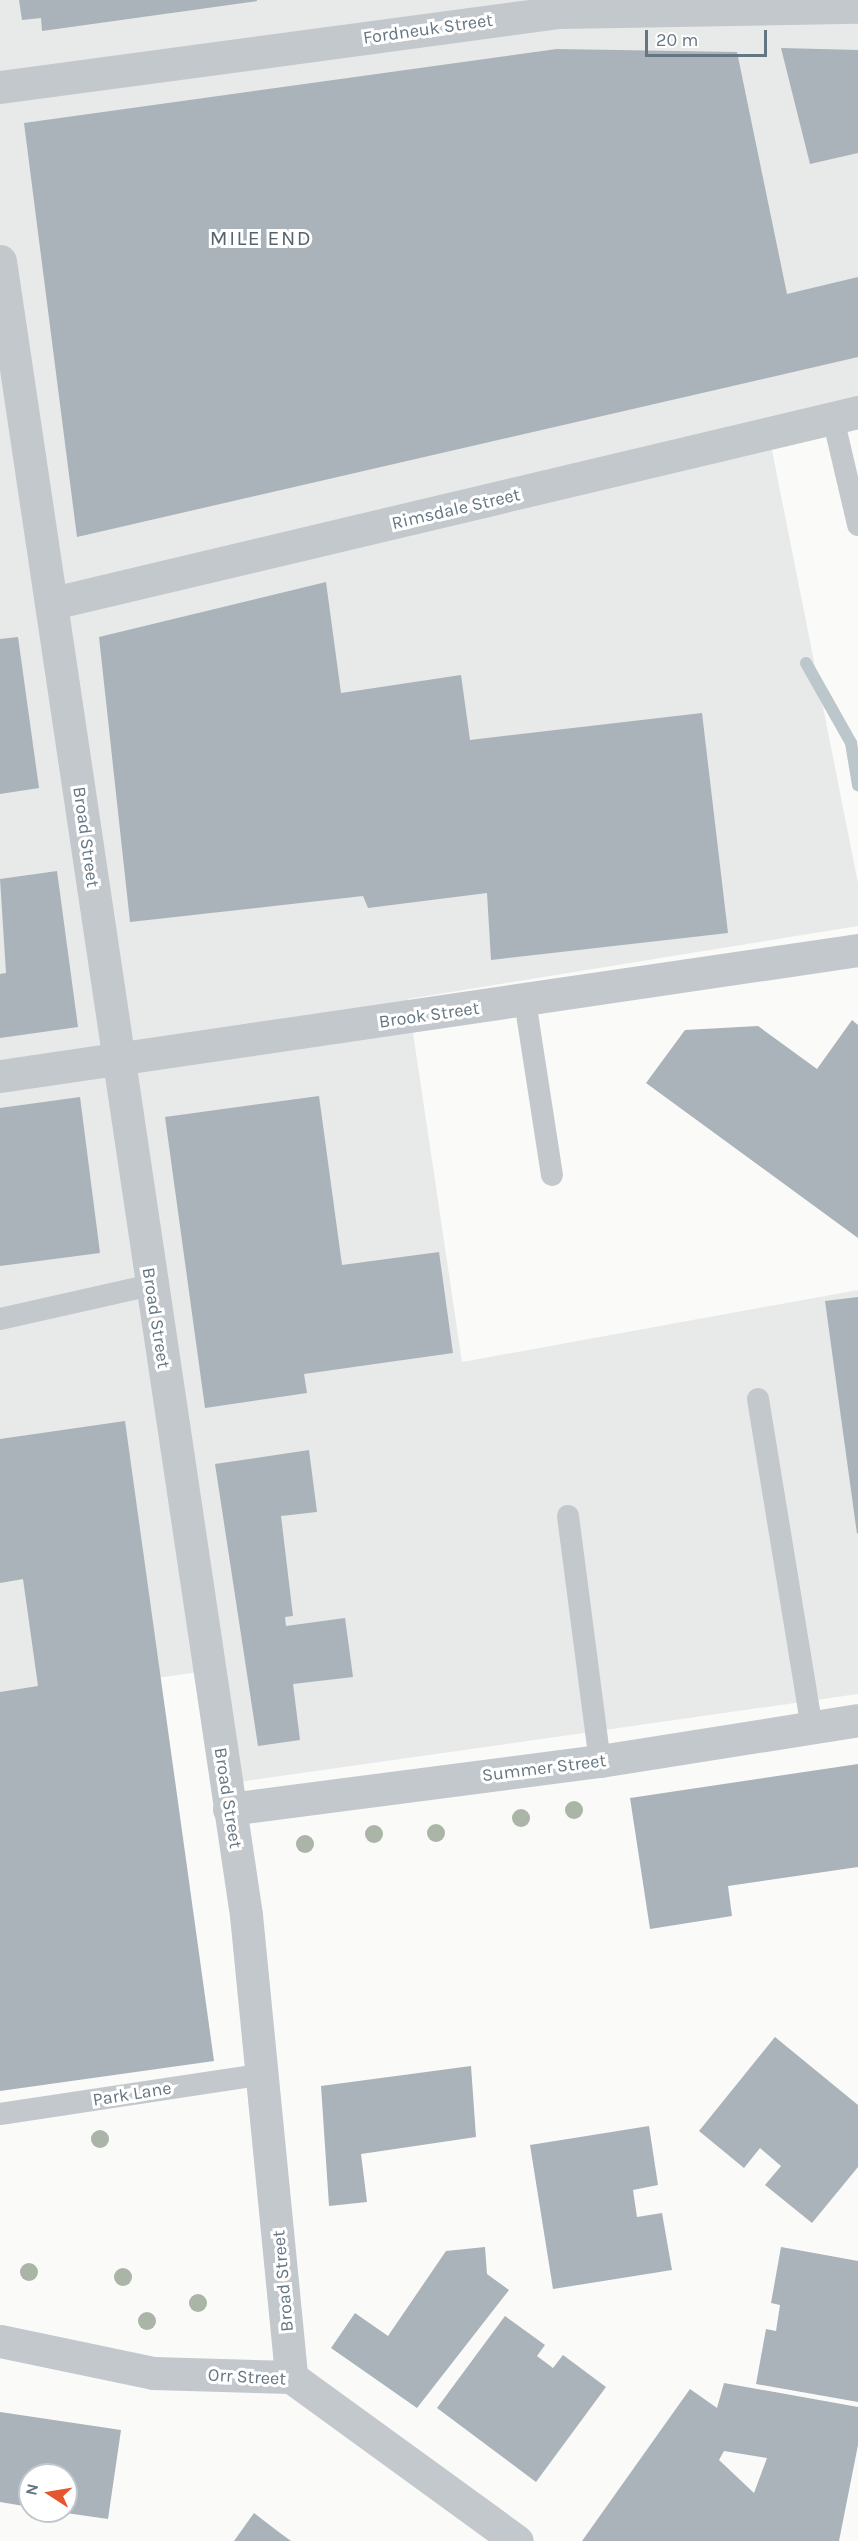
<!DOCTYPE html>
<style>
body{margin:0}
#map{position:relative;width:858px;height:2541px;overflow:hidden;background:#fafaf8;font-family:Karla,sans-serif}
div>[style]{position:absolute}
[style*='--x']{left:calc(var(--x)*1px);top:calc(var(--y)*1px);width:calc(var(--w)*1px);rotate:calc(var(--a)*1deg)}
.built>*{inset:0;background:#e8e9e9}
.stream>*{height:12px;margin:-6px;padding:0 6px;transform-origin:6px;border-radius:6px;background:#bbc7cb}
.building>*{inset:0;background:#aab3b9}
.lane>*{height:22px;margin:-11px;padding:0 11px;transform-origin:11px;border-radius:11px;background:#c3c8cc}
.street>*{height:33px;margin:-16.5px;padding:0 16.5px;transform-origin:16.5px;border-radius:16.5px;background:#c3c8cc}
.trees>*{width:18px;height:18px;margin:-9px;border-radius:50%;background:#aab4a7}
span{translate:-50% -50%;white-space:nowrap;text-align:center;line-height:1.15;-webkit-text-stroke:6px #fff;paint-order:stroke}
.street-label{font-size:18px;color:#657683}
.quarter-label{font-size:21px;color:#57646e;letter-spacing:1.5px}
.north{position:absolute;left:18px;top:2463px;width:60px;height:60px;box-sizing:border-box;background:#fff;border:2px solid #c1c8cd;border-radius:50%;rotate:282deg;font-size:16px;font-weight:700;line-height:24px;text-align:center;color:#657683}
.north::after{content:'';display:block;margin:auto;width:21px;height:27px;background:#e4572e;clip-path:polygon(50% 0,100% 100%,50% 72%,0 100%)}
.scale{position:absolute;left:645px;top:30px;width:122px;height:27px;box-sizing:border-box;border:3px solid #657683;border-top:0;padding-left:8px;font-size:18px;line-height:21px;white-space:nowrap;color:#657683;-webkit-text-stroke:4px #fff;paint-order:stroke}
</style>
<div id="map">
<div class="built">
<i style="clip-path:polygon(0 0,858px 0,858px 397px,767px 425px,858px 883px,858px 926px,408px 999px,462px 1362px,858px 1290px,858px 1694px,231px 1783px,213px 1670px,0 1700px)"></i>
</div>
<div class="stream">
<i style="--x:806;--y:663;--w:92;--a:60.6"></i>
<i style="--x:851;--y:743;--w:43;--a:80.5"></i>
</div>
<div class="building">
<i style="clip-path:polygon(19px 0,257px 0,257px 1px,42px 31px,41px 18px,22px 20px)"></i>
<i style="clip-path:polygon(781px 48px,858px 50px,858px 153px,810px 164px)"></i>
<i style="clip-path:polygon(557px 49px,737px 52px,787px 294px,858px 277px,858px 357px,77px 537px,24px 123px)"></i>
<i style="clip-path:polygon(326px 582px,341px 693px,461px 675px,470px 740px,702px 713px,728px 933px,491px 960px,487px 893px,368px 908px,363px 896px,130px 922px,99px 637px)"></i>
<i style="clip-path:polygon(18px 637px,39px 788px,0 794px,0 639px)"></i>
<i style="clip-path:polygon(57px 871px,78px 1027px,0 1038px,0 974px,6px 973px,0 879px)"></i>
<i style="clip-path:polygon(852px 1020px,858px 1025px,858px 1238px,646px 1083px,685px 1030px,758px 1026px,817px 1069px)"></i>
<i style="clip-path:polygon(319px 1096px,342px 1265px,439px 1252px,453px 1353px,304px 1374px,307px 1393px,205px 1408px,165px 1117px)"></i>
<i style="clip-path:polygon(80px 1097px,100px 1253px,0 1266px,0 1108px)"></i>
<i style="clip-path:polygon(858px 1297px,858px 1533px,857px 1534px,825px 1301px)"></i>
<i style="clip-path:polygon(125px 1421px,214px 2061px,0 2091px,0 1692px,38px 1686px,23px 1579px,0 1583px,0 1439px)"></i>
<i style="clip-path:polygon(309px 1450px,317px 1512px,281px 1516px,293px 1616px,285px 1617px,286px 1626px,345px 1618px,353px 1677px,293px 1684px,300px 1740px,258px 1746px,215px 1464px)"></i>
<i style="clip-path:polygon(858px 1764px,858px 1867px,728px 1886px,732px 1916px,650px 1929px,630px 1798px)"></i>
<i style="clip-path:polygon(775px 2037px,858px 2105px,858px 2167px,812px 2223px,765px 2185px,781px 2166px,760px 2148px,744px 2168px,699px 2131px)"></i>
<i style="clip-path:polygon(471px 2066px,476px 2137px,361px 2154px,367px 2202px,329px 2206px,321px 2086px)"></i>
<i style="clip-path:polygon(649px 2126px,658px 2185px,633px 2190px,637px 2217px,662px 2213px,672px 2270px,553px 2289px,530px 2145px)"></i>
<i style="clip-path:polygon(485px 2247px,487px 2274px,509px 2290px,417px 2408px,331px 2348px,355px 2313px,388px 2336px,446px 2251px)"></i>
<i style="clip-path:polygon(781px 2247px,858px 2261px,858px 2402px,756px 2384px,766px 2329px,776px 2331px,780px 2305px,771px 2303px)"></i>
<i style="clip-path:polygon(505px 2316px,545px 2345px,537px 2356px,553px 2368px,563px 2355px,606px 2387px,536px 2482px,437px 2408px)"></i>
<i style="clip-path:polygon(evenodd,724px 2383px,858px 2407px,858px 2445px,839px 2541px,582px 2541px,690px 2389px,717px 2408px,724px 2383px,724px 2451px,767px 2458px,754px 2493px,719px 2460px,724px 2451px)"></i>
<i style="clip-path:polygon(0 2412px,121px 2430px,108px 2519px,66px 2513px,66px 2475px,30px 2475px,30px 2507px,0 2502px)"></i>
<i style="clip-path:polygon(254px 2513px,280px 2533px,291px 2541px,234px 2541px)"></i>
</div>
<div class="lane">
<i style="--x:833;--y:418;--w:110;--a:76.8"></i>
<i style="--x:525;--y:1001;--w:176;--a:81.2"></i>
<i style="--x:0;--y:1319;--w:155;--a:-12.7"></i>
<i style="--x:758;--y:1399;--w:335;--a:80.7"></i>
<i style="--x:568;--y:1516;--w:247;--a:82.6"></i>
<i style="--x:0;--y:2114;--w:267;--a:-8.6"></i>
</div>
<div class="street">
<i style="--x:0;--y:87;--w:564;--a:-7.64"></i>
<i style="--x:559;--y:12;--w:299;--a:-1"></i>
<i style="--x:0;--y:261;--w:1672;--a:81.54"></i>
<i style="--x:246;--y:1915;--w:464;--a:84.4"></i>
<i style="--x:53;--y:603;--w:827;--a:-13.35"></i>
<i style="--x:0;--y:1076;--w:867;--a:-8.35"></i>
<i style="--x:229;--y:1809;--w:374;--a:-7.4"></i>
<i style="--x:600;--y:1761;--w:261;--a:-9"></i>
<i style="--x:0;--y:2341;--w:156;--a:11.8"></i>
<i style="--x:153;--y:2373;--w:138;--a:1.7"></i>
<i style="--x:291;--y:2377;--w:279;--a:36"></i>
</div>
<div class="trees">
<i style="left:574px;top:1810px"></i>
<i style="left:521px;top:1818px"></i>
<i style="left:436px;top:1833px"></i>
<i style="left:374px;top:1834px"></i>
<i style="left:305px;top:1844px"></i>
<i style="left:100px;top:2139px"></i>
<i style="left:29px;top:2272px"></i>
<i style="left:123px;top:2277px"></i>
<i style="left:198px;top:2303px"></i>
<i style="left:147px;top:2321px"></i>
</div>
<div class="street-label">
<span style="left:428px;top:29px;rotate:-8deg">Fordneuk Street</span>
<span style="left:456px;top:509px;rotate:-13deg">Rimsdale Street</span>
<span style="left:86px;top:837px;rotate:82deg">Broad Street</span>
<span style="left:429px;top:1015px;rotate:-8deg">Brook Street</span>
<span style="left:156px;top:1318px;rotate:81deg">Broad Street</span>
<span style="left:544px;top:1768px;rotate:-7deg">Summer Street</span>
<span style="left:228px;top:1798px;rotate:81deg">Broad Street</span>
<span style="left:132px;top:2094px;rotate:-9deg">Park Lane</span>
<span style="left:283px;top:2281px;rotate:-95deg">Broad Street</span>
<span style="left:247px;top:2377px;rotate:3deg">Orr Street</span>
</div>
<div class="quarter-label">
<span style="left:261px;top:238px">MILE END</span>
</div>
<div class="north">N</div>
<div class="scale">20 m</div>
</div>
